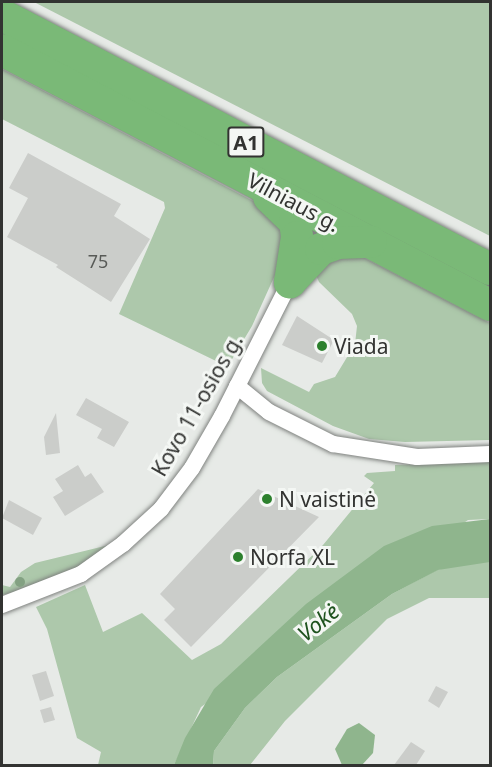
<!DOCTYPE html>
<meta charset="utf-8">
<style>
body{margin:0}
#map{position:relative;width:492px;height:767px;overflow:hidden;background:#e7eae7;font-family:"Noto Sans",sans-serif}
div>[style]{position:absolute}
[style*='--x']{left:calc(var(--x)*1px);top:calc(var(--y)*1px);width:calc(var(--w)*1px);rotate:calc(var(--a)*1deg)}
.green>*{inset:0;background:#adc8ab}
.water>*{inset:0;background:#8fb58d}
.building>*{inset:0;background:#cbcdca}
.roads{filter:drop-shadow(0 0 2px #7f827f) drop-shadow(0 0 2px #7f827f)}
.street>*{height:16px;margin:-8px;padding:0 8px;transform-origin:8px;border-radius:8px;background:#fff}
.highway>*{height:32px;margin:-16px;padding:0 16px;transform-origin:16px;border-radius:16px;background:#7ab977}
.trees>*{width:10px;height:10px;margin:-5px;border-radius:50%;background:#83a182}
.dots>*{width:16px;height:16px;translate:-50% -50%;box-sizing:border-box;border:3px solid #f4f7f4;border-radius:50%}
span{translate:-50% -50%;white-space:nowrap;text-align:center;line-height:1.15;-webkit-text-stroke:6px #f4f7f4;paint-order:stroke}
.number-label{font-size:18px;color:#585a57}
.number-label span{-webkit-text-stroke-width:0}
.shield-label span{padding:2px 4px;background:#f4f7f4;border:2px solid;border-radius:4px;-webkit-text-stroke-width:0}
.shield-label{font-size:20px;color:#323331;font-weight:700}
.street-label{font-size:21px;color:#323331}
.poi-label{font-size:21px;color:#323331}
.left{translate:0 -50%;text-align:left}
.water-label{font-size:22px;color:#1e521e;font-style:italic}
.frame{position:absolute;inset:0;border:3px solid #323331;pointer-events:none}
</style>
<div id="map">
<div class="green">
<i style="clip-path:polygon(34px 2px,490px 2px,490px 236px)"></i>
<i style="clip-path:polygon(2px 69px,276px 213px,289px 244px,252px 326px,231px 361px,216px 361px,119px 314px,165px 208px,164px 202px,2px 119px)"></i>
<i style="clip-path:polygon(357px 254px,490px 323px,490px 440px,405px 442px,369px 439px,333px 426px,267px 391px,262px 383px,261px 368px,309px 392px,314px 384px,335px 377px,355px 344px,357px 326px,352px 314px,319px 282px,315px 273px,320px 259px)"></i>
<i style="clip-path:polygon(490px 462px,490px 519px,468px 520px,201px 707px,174px 765px,98px 765px,101px 752px,77px 738px,47px 629px,36px 607px,85px 585px,103px 632px,142px 613px,192px 660px,221px 644px,323px 545px,374px 483px,364px 476px,367px 473px,395px 471px,395px 465px)"></i>
<i style="clip-path:polygon(109px 545px,79px 567px,26px 589px,2px 595px,2px 585px,10px 587px,21px 572px,35px 563px)"></i>
<i style="clip-path:polygon(469px 562px,490px 562px,490px 598px,429px 598px,387px 619px,285px 721px,250px 765px,213px 766px,214px 751px,245px 708px,277px 677px,392px 594px,437px 570px)"></i>
</div>
<div class="water">
<i style="clip-path:polygon(490px 519px,490px 562px,438px 570px,392px 594px,277px 677px,245px 708px,214px 751px,213px 765px,174px 765px,185px 738px,214px 689px,306px 604px,384px 546px,432px 526px)"></i>
<i style="clip-path:polygon(359px 723px,375px 735px,373px 753px,362px 765px,342px 765px,335px 749px,347px 729px)"></i>
</div>
<div class="building">
<i style="clip-path:polygon(28px 153px,121px 204px,114px 216px,150px 239px,111px 302px,56px 267px,58px 265px,7px 237px,28px 198px,9px 188px)"></i>
<i style="clip-path:polygon(297px 316px,334px 340px,322px 363px,282px 345px)"></i>
<i style="clip-path:polygon(86px 398px,129px 422px,114px 447px,97px 438px,102px 429px,76px 415px)"></i>
<i style="clip-path:polygon(56px 413px,60px 453px,46px 455px,44px 437px)"></i>
<i style="clip-path:polygon(78px 465px,85px 477px,91px 473px,104px 492px,65px 516px,53px 497px,63px 491px,55px 479px)"></i>
<i style="clip-path:polygon(258px 489px,319px 517px,191px 647px,164px 620px,175px 609px,160px 594px)"></i>
<i style="clip-path:polygon(9px 500px,42px 518px,33px 535px,2px 518px)"></i>
<i style="clip-path:polygon(46px 671px,54px 696px,40px 701px,32px 675px)"></i>
<i style="clip-path:polygon(436px 686px,448px 692px,439px 708px,428px 701px)"></i>
<i style="clip-path:polygon(51px 707px,55px 720px,44px 723px,40px 710px)"></i>
<i style="clip-path:polygon(411px 742px,425px 751px,416px 765px,394px 765px)"></i>
</div>
<div class="roads">
<div class="street">
<i style="--x:237;--y:386;--w:41;--a:39.1"></i>
<i style="--x:269;--y:412;--w:72;--a:26.6"></i>
<i style="--x:333;--y:444;--w:85;--a:8.8"></i>
<i style="--x:417;--y:457;--w:73;--a:-2.4"></i>
<i style="--x:2;--y:605;--w:85;--a:-21.4"></i>
<i style="--x:81;--y:574;--w:52;--a:-35.5"></i>
<i style="--x:123;--y:544;--w:52;--a:-42.6"></i>
<i style="--x:161;--y:509;--w:51;--a:-52.9"></i>
<i style="--x:192;--y:468;--w:60;--a:-60"></i>
<i style="--x:222;--y:416;--w:150;--a:-63.1"></i>
</div>
<div class="highway">
<i style="--x:2;--y:15;--w:550;--a:27.5"></i>
<i style="--x:2;--y:50;--w:551;--a:27.59"></i>
<i style="--x:269;--y:197;--w:36;--a:44"></i>
<i style="--x:295;--y:222;--w:15;--a:82"></i>
<i style="--x:297;--y:237;--w:46;--a:98.8"></i>
<i style="--x:290;--y:282;--w:45;--a:-46.8"></i>
<i style="--x:321;--y:249;--w:18;--a:-19"></i>
<i style="--x:338;--y:243;--w:33;--a:-2"></i>
</div>
</div>
<div class="trees">
<i style="left:20px;top:582px"></i>
</div>
<div class="dots">
<i style="left:322px;top:346px;background:#2c802d"></i>
<i style="left:267px;top:499px;background:#2c802d"></i>
<i style="left:238px;top:557px;background:#2c802d"></i>
</div>
<div class="number-label">
<span style="left:98px;top:261px">75</span>
</div>
<div class="shield-label">
<span style="left:246px;top:142px">A1</span>
</div>
<div class="street-label">
<span style="left:294px;top:202px;rotate:28deg">Vilniaus g.</span>
<span style="left:197px;top:405px;rotate:-60deg">Kovo 11-osios g.</span>
</div>
<div class="poi-label">
<span class="left" style="left:334px;top:346px">Viada</span>
<span class="left" style="left:279px;top:499px">N vaistinė</span>
<span class="left" style="left:250px;top:557px">Norfa XL</span>
</div>
<div class="water-label">
<span style="left:318px;top:622px;rotate:-39deg">Vokė</span>
</div>
<div class="frame"></div>
</div>
